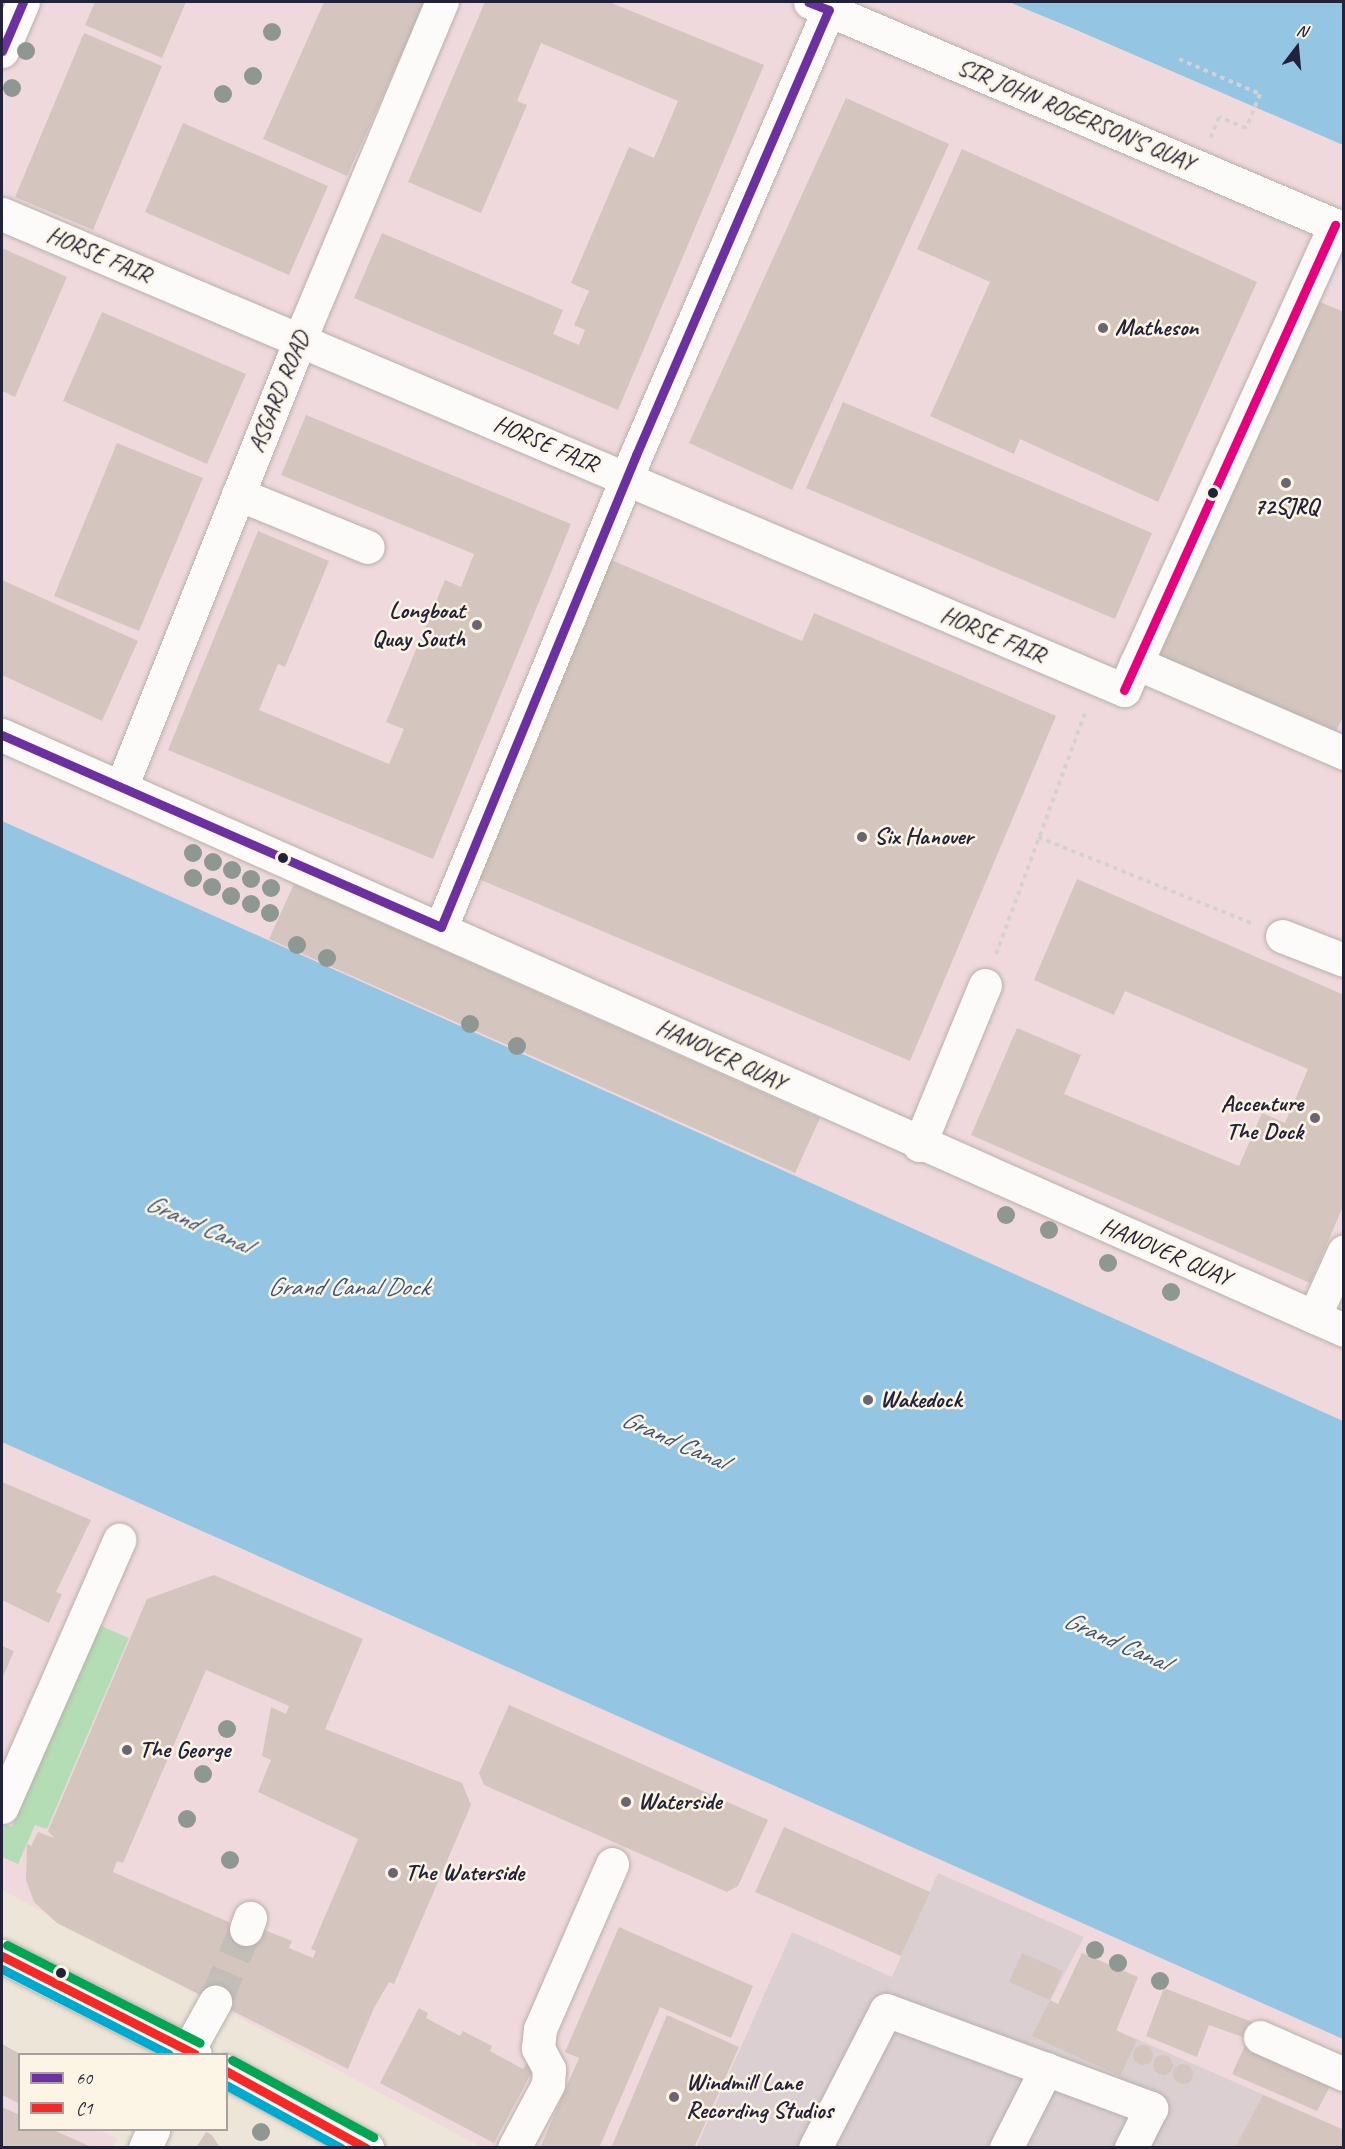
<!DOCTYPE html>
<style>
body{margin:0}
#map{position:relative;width:1345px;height:2149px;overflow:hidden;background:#ede5d8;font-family:Caveat,sans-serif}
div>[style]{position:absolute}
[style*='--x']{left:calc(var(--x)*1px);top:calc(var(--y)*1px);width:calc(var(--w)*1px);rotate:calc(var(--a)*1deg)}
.built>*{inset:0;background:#f0d9dc}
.industrial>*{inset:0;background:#dccfd2}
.green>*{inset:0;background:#b4ddb5}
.water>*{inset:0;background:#94c5e2}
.building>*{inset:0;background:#d4c5bf}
.round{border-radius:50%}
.minor-tunnel>*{height:33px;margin-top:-16.5px;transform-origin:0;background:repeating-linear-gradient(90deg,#c4beb9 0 33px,transparent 0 49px)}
.path>*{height:4px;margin-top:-2px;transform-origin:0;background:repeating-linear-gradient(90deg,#d4d2d0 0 4.5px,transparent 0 9px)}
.roads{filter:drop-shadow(0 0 2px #b7b1ab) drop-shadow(0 0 2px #b7b1ab)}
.minor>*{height:33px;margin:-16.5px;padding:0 16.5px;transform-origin:16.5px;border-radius:16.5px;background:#fcfbf9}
.major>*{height:33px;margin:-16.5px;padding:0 16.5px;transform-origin:16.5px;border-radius:16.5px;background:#fcfbf9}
.bus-1>*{height:9px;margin:-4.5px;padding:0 4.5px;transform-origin:4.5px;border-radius:4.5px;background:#6c30a1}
.bus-2>*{height:9px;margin:-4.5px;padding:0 4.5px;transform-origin:4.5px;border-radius:4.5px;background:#f52a26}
.bus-3>*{height:9px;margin:-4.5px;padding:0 4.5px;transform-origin:4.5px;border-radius:4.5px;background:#00a9ce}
.bus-4>*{height:9px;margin:-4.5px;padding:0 4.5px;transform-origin:4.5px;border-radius:4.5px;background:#00a651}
.bus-5>*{height:9px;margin:-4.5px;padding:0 4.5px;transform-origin:4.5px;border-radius:4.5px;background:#e5007d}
.trees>*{width:18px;height:18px;margin:-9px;border-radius:50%;background:#8e9791}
.dots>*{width:16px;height:16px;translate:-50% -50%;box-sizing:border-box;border:3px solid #fcf5e5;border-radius:50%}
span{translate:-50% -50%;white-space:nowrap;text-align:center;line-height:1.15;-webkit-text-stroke:5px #fcf5e5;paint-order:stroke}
.street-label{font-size:24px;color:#22223b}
.poi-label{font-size:24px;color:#22223b;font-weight:700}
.left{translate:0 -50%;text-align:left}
.right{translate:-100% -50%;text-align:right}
.water-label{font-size:26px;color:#3d5677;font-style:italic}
.frame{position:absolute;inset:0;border:3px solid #22223b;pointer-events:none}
.legend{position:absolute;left:18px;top:2053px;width:210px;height:78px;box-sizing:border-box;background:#fcf5e5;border:2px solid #a5a1a1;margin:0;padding:8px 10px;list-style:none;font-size:18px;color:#22223b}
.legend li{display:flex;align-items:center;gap:12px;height:30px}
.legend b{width:30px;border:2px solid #a5a1a1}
.north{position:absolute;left:1267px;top:18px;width:60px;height:60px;-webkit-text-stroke:4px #fcf5e5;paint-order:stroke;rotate:16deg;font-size:16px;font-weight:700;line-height:24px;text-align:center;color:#22223b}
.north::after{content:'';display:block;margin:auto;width:21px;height:27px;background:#22223b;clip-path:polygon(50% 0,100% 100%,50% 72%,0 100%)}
</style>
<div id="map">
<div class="built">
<i style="clip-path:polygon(2px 2px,1009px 2px,1343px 145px,1343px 2147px,481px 2147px,2px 1890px)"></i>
<i style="clip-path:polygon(2px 2095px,19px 2104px,20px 2130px,99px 2130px,117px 2138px,113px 2147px,2px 2147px)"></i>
</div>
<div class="industrial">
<i style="clip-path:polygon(938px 1873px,1084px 1937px,1050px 2001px,1344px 2130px,1343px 2148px,696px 2148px,792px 1932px,892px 1977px)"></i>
</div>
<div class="green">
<i style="clip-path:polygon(99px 1625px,129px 1638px,47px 1829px,35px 1825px,18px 1864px,2px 1857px,2px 1832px,5px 1824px,12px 1827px)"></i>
</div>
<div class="water">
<i style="clip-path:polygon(1009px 2px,1343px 2px,1343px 145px,1074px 29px)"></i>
<i style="clip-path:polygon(2px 821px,1343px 1421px,1343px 2039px,2px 1442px)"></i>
</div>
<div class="building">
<i style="clip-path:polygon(95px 2px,186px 2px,162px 58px,85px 25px)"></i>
<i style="clip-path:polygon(324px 2px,425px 2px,347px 176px,263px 139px)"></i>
<i style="clip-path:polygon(485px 2px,609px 2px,764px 65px,618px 410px,354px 298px,382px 233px,563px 310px,553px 334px,579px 345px,585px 330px,574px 325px,589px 291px,571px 283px,629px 147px,654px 158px,678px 101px,541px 43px,517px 101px,527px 105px,481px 213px,408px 182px)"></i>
<i style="clip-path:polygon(84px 33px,162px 66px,93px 230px,15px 197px)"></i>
<i style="clip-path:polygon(846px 98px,949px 144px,792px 490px,689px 443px)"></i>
<i style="clip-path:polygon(183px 123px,328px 186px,289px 275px,145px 212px)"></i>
<i style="clip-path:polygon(962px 149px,1257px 282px,1158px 502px,1020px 439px,1014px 454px,930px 416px,990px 282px,917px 249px)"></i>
<i style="clip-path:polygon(2px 248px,67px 277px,15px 397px,2px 391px)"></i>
<i style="clip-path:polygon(1308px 297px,1344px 312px,1344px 715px,1336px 731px,1154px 653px)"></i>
<i style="clip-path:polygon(102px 312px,246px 374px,207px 464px,63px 401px)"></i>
<i style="clip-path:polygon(843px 402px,1152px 533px,1115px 619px,806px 488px)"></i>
<i style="clip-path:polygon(306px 415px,571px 524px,433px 859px,168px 750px,258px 531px,329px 561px,285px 667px,278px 664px,259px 710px,389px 764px,404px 729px,386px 722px,445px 580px,461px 587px,474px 554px,281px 475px)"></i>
<i style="clip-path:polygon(117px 443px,203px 478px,139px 631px,54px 596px)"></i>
<i style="clip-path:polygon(609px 559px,802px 641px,814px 613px,1056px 716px,910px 1061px,474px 877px)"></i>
<i style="clip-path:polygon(2px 580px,138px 641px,102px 721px,2px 675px)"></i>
<i style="clip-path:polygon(1077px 879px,1344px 995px,1344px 1204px,1310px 1283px,971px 1135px,1017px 1028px,1081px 1055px,1064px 1094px,1239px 1166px,1262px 1113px,1285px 1123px,1308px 1069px,1125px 991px,1114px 1015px,1034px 980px)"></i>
<i style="clip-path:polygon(294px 884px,820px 1118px,795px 1173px,269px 939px)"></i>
<i style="clip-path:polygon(2px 1482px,91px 1520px,56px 1592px,62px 1594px,49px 1623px,2px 1600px)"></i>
<i style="clip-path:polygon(evenodd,214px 1575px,363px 1639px,325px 1729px,462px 1783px,471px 1805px,394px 1984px,389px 1982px,374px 2008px,348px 2069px,57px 1923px,34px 1902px,26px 1880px,27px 1844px,31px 1846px,38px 1832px,54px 1838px,48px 1831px,147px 1599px,214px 1575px,206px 1670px,289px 1706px,286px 1714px,271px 1707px,262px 1756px,271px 1760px,258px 1792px,358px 1839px,311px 1949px,316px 1951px,313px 1958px,289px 1948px,292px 1941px,257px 1927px,254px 1933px,113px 1872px,117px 1861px,123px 1863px,206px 1670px)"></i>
<i style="clip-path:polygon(2px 1646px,14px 1651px,2px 1679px)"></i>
<i style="clip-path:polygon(509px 1705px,768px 1820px,738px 1886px,727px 1892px,484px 1785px,479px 1773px)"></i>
<i style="clip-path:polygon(784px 1827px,930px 1892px,901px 1956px,755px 1892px)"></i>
<i style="clip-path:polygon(619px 1927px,753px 1986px,731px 2038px,660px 2007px,599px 2148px,540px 2148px,579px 2058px,565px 2052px)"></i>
<i style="clip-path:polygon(1022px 1953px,1063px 1971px,1050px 2000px,1009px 1982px)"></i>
<i style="clip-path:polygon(1082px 1953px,1138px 1977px,1116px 2031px,1137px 2040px,1120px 2076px,1032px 2036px,1050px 2000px,1058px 2004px)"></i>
<i style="clip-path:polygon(1164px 1988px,1260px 2025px,1277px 2051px,1272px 2061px,1299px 2074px,1303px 2063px,1335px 2077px,1317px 2111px,1232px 2074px,1248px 2039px,1209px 2025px,1197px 2057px,1146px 2036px)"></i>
<i style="clip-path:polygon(419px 2008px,428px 2013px,426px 2018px,460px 2036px,463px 2031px,492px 2046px,490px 2051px,523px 2069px,526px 2064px,534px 2068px,494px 2143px,380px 2083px)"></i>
<i style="clip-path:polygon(667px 2015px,739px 2047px,694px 2148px,611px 2148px)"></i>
<i style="clip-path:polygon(2px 2044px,20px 2054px,20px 2104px,2px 2095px)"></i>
<i class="round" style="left:1133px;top:2045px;width:20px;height:20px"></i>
<i class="round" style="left:1153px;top:2055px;width:20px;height:20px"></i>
<i class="round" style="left:1173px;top:2064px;width:20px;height:20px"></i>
<i style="clip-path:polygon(1263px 2095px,1344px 2130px,1344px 2148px,1235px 2148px)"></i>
<i style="clip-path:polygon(2px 2107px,20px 2115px,20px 2130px,53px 2130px,94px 2148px,2px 2148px)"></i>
<i style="clip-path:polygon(206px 2132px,212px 2135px,220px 2148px,196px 2148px)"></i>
</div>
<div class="minor-tunnel">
<i style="--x:215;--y:2002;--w:79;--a:-67"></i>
</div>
<div class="path">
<i style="--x:1179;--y:59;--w:88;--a:23.4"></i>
<i style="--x:1260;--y:94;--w:37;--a:112"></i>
<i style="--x:1246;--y:128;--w:29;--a:-158"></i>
<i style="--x:1219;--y:117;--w:22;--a:112"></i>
<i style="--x:1038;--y:837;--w:230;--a:22"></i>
<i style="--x:996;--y:954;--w:259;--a:-69.7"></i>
</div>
<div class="roads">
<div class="minor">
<i style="--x:810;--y:2;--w:580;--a:23.03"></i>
<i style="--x:2;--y:51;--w:53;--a:-66.8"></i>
<i style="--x:2;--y:214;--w:1219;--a:22.99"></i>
<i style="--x:1124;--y:690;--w:511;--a:-65.59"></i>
<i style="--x:238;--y:494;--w:140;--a:22.2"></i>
<i style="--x:1136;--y:663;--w:227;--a:23.4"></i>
<i style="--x:2;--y:735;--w:1468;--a:23.91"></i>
<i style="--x:122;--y:785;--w:480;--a:-68.2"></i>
<i style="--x:300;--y:339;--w:366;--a:-67.2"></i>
<i style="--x:441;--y:927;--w:511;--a:-67.55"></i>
<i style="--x:636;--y:455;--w:485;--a:-66.6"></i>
<i style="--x:1282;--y:936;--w:66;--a:21.2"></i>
<i style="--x:919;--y:1145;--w:173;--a:-67.6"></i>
<i style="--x:1314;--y:1317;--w:72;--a:-65.6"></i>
<i style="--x:2;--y:1807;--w:292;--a:-66.3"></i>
<i style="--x:246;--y:1929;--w:12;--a:-70"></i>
<i style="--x:1260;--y:2037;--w:92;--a:23.8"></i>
<i style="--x:186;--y:2054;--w:60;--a:-60.9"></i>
<i style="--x:145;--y:2148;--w:20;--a:-66"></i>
<i style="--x:514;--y:2148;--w:72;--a:-62"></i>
<i style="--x:548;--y:2084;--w:15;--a:-86"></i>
<i style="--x:549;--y:2069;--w:24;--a:-118"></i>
<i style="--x:538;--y:2048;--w:19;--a:-84"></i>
<i style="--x:540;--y:2029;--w:180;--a:-66.4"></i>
<i style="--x:815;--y:2148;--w:155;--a:-62.8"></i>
<i style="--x:886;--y:2010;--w:283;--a:20.3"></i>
<i style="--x:1151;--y:2108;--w:45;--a:116.6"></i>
<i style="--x:1006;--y:2148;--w:89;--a:-63.1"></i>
</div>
<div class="major">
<i style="--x:2;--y:1956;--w:216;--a:26.9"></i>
<i style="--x:226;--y:2071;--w:161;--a:28.6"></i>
</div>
</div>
<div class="bus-1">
<i style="--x:2;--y:51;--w:53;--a:-66.8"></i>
<i style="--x:2;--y:735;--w:479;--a:23.6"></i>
<i style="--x:441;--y:927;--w:511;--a:-67.55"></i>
<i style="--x:636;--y:455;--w:485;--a:-66.6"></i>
<i style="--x:829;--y:10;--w:22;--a:-159"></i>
</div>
<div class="bus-2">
<i style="--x:2;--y:1956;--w:216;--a:26.9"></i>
<i style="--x:226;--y:2071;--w:160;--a:28.8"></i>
</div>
<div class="bus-3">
<i style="--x:2;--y:1969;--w:187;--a:27"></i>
<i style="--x:226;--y:2085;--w:131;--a:28.7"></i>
</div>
<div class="bus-4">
<i style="--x:7;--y:1945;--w:216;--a:26.9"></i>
<i style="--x:232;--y:2060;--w:161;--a:28.6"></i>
</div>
<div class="bus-5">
<i style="--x:1124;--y:690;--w:511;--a:-65.59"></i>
</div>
<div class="trees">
<i style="left:272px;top:32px"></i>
<i style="left:26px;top:51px"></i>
<i style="left:253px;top:76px"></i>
<i style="left:12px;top:88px"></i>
<i style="left:223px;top:94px"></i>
<i style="left:193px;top:853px"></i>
<i style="left:213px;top:862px"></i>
<i style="left:232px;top:870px"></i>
<i style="left:193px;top:878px"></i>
<i style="left:251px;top:879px"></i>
<i style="left:212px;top:887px"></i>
<i style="left:271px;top:888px"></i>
<i style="left:231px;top:896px"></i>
<i style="left:251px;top:904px"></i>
<i style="left:270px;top:913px"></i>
<i style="left:297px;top:945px"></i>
<i style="left:327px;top:958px"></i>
<i style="left:470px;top:1024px"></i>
<i style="left:517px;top:1046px"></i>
<i style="left:1006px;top:1215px"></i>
<i style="left:1049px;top:1230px"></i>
<i style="left:1108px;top:1263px"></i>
<i style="left:1171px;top:1292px"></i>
<i style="left:227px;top:1729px"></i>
<i style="left:203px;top:1774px"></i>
<i style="left:187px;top:1819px"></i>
<i style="left:230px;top:1860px"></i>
<i style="left:1095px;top:1950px"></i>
<i style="left:1118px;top:1963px"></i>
<i style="left:1160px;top:1981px"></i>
<i style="left:261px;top:2132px"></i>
</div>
<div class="dots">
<i style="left:1103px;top:328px;background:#696672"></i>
<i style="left:1286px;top:483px;background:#696672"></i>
<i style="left:1213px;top:493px;background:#22223b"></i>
<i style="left:477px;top:625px;background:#696672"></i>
<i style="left:862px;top:837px;background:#696672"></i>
<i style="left:283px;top:858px;background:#22223b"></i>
<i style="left:1315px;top:1118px;background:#696672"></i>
<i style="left:868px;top:1400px;background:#696672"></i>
<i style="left:127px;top:1750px;background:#696672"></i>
<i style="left:626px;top:1802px;background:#696672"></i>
<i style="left:393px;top:1873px;background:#696672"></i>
<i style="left:61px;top:1973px;background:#22223b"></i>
<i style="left:674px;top:2097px;background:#696672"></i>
</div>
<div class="street-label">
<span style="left:1076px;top:115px;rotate:23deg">SIR JOHN ROGERSON'S QUAY</span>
<span style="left:99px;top:255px;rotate:23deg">HORSE FAIR</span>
<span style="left:279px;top:392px;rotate:-68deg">ASGARD ROAD</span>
<span style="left:546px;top:444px;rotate:23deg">HORSE FAIR</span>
<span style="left:993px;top:635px;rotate:23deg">HORSE FAIR</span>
<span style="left:721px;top:1055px;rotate:25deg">HANOVER QUAY</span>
<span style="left:1166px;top:1252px;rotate:23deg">HANOVER QUAY</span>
</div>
<div class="poi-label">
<span class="left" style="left:1115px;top:328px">Matheson</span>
<span style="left:1286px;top:507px">72SJRQ</span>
<span class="right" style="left:465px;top:625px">Longboat<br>Quay South</span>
<span class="left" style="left:874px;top:837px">Six Hanover</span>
<span class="right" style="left:1303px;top:1118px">Accenture<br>The Dock</span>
<span class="left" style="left:880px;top:1400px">Wakedock</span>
<span class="left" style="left:139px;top:1750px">The George</span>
<span class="left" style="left:638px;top:1802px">Waterside</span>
<span class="left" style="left:405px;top:1873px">The Waterside</span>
<span class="left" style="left:686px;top:2097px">Windmill Lane<br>Recording Studios</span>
</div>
<div class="water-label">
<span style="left:198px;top:1224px;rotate:24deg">Grand Canal</span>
<span style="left:348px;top:1287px">Grand Canal Dock</span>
<span style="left:674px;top:1440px;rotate:24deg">Grand Canal</span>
<span style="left:1116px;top:1641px;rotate:24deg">Grand Canal</span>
</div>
<div class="frame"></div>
<ul class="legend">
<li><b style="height:8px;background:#6c30a1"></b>60</li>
<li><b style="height:8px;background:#f52a26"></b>C1</li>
</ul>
<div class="north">N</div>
</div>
